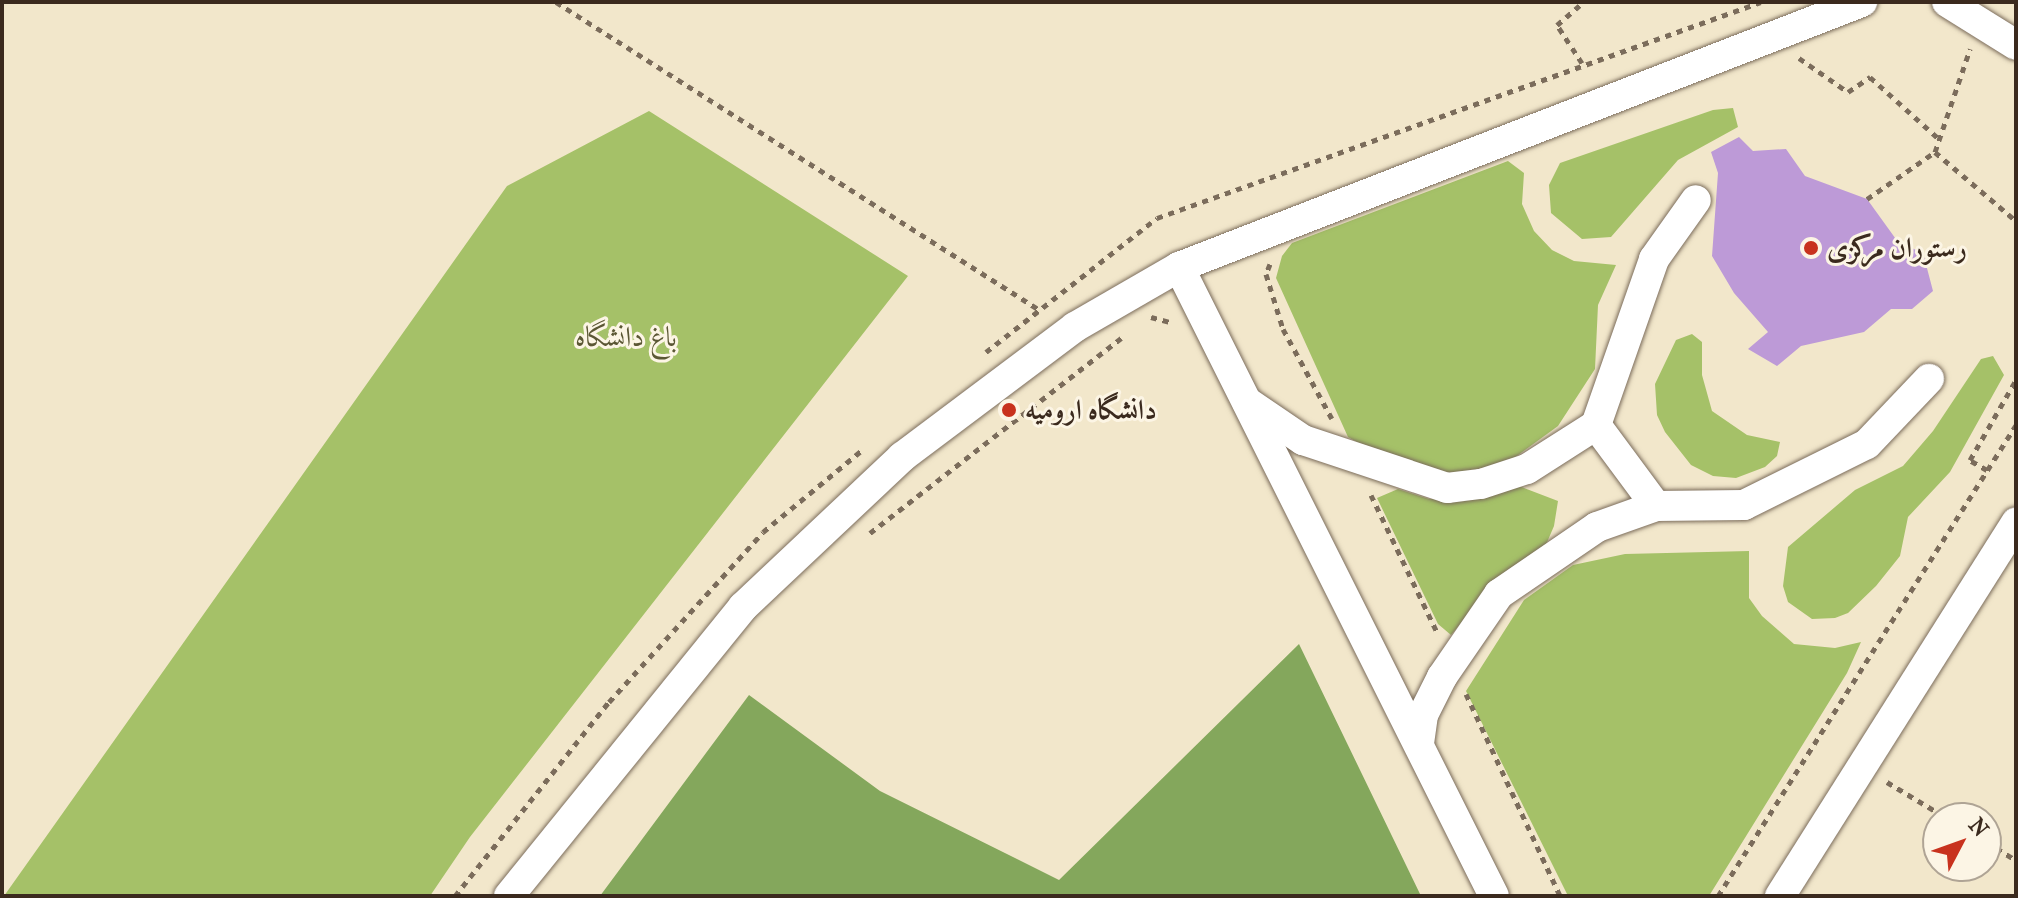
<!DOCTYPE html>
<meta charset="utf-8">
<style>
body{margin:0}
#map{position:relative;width:2018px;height:898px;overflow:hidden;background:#f2e7cb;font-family:"IM FELL French Canon",Amiri,serif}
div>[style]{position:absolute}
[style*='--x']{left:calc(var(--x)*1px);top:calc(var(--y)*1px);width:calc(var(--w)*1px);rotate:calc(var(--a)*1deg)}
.green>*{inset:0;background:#a5c168}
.forest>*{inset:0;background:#84a75c}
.building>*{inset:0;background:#bd9ad7}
.path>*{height:5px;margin-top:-2.5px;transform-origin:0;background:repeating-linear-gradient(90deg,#7b6c5b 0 6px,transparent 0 12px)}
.roads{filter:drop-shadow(0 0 2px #7b6c5b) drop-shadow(0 0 2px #7b6c5b)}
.minor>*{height:30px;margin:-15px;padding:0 15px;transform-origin:15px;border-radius:15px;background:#fff}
.dots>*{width:22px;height:22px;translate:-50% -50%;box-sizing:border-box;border:4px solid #fcf5e5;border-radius:50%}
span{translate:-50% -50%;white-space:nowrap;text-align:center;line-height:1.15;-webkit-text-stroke:6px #fcf5e5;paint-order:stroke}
.poi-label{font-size:28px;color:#3b2a1e;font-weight:700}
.left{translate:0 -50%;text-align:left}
.park-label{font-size:28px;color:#5b5734}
.frame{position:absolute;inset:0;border:4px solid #3b2a1e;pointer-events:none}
.north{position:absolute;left:1922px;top:802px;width:80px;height:80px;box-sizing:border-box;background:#fcf5e5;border:2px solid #afa495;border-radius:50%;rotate:49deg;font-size:22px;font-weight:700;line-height:32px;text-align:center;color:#3b2a1e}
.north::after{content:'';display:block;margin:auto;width:28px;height:36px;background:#c8321e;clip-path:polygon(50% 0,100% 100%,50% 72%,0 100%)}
</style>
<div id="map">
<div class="green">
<i style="clip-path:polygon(1733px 108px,1738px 127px,1678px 160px,1611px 237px,1582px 239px,1551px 213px,1549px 185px,1560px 163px,1713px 110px)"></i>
<i style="clip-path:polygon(649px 111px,908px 276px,470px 837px,430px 896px,4px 896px,507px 186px)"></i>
<i style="clip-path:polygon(1508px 161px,1524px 173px,1522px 204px,1534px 231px,1552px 250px,1574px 261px,1616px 265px,1598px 305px,1595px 369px,1558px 426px,1514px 458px,1480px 473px,1447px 476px,1385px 458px,1348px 437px,1276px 278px,1282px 256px,1292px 243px)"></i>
<i style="clip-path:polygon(1692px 334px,1702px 342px,1702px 375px,1712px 411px,1747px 435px,1780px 442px,1777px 456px,1765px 467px,1736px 478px,1713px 476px,1691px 465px,1665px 432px,1657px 415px,1655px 384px,1676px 340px)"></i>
<i style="clip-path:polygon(1993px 356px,2004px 375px,1950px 472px,1908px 517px,1900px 556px,1876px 586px,1848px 613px,1835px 618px,1812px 619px,1788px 602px,1783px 586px,1788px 547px,1855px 490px,1903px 466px,1933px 431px,1981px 359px)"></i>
<i style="clip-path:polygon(1519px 486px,1558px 501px,1554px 526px,1542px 554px,1498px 579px,1451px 635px,1438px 624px,1377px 498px,1398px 489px,1429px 499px)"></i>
<i style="clip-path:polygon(1749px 551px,1749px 598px,1762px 616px,1794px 644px,1835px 648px,1861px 642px,1847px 673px,1709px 896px,1568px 896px,1466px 691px,1524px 600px,1573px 565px,1625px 554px)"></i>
</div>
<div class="forest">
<i style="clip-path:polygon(1299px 644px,1421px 896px,600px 896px,749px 695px,880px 791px,1059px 880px)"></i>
</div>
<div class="building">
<i style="clip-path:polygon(1739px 137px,1753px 151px,1786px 149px,1805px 176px,1867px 199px,1898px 242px,1923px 253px,1933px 291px,1912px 309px,1891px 309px,1864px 332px,1801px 346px,1777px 366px,1748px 349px,1768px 332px,1734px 293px,1712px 256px,1718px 173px,1711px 152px)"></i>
</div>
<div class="path">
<i style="--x:556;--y:2;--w:575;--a:32.5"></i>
<i style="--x:1799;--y:58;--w:60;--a:34.8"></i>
<i style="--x:1848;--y:92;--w:27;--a:-34"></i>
<i style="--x:1870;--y:77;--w:93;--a:41.9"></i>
<i style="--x:1582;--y:63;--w:45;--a:-123.3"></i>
<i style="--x:1557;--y:25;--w:35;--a:-41"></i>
<i style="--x:1935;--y:152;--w:106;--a:40.4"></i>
<i style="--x:1867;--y:199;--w:83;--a:-34.7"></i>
<i style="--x:1935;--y:152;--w:109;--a:-71.2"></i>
<i style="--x:1270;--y:264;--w:11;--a:112"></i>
<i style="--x:1266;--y:274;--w:58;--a:72.8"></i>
<i style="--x:1283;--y:329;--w:102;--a:61.4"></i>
<i style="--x:1151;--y:317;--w:23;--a:15"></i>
<i style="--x:986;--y:352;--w:217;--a:-38.1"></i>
<i style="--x:1157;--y:218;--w:641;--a:-19.68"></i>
<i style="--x:1987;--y:470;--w:20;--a:-150"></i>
<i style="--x:1970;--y:460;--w:92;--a:-60.1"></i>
<i style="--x:1371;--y:495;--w:154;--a:64.3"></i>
<i style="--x:870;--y:533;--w:318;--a:-37.8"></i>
<i style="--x:1466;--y:694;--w:223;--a:65"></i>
<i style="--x:1887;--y:782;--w:70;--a:31"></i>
<i style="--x:1986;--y:842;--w:35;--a:31"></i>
<i style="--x:455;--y:896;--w:248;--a:-51.6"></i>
<i style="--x:609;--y:702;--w:229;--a:-47.8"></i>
<i style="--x:763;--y:532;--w:129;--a:-39.6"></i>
<i style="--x:1718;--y:896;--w:557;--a:-57.68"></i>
</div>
<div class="roads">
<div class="minor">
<i style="--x:1947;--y:2;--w:81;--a:31.9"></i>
<i style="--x:1179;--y:267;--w:703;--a:63.4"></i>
<i style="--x:1247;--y:402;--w:68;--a:34.2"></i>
<i style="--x:1303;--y:440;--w:152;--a:18.4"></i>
<i style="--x:1447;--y:488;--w:34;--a:-7"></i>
<i style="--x:1481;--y:484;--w:48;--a:-18.1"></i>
<i style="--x:1527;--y:469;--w:82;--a:-32.5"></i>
<i style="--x:1596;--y:425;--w:101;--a:53.5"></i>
<i style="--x:1656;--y:506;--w:63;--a:160.4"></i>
<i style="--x:1597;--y:527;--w:119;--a:145.6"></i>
<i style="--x:1499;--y:594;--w:101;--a:124.5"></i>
<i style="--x:1442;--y:677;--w:42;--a:116.6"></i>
<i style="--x:1423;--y:715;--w:30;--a:98"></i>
<i style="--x:1596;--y:425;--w:176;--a:-70.7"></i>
<i style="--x:1654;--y:259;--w:72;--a:-54.6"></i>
<i style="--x:1656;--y:506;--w:88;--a:-0.7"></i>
<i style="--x:1744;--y:505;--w:137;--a:-26.4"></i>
<i style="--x:1867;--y:444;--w:90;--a:-46.4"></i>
<i style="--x:509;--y:896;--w:372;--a:-51"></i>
<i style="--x:743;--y:607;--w:219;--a:-43.3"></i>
<i style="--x:902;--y:457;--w:216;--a:-36.9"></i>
<i style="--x:1075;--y:327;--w:120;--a:-30"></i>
<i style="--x:1179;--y:267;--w:733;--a:-21.21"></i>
<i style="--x:1780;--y:896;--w:442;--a:-57.7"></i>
</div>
</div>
<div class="dots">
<i style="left:1811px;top:248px;background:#c8321e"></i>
<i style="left:1009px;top:410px;background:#c8321e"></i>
</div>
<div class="poi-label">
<span class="left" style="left:1827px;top:248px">رستوران مرکزی</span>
<span class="left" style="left:1025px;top:410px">دانشگاه ارومیه</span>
</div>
<div class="park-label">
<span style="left:626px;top:337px">باغ دانشگاه</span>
</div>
<div class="frame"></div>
<div class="north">N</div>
</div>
